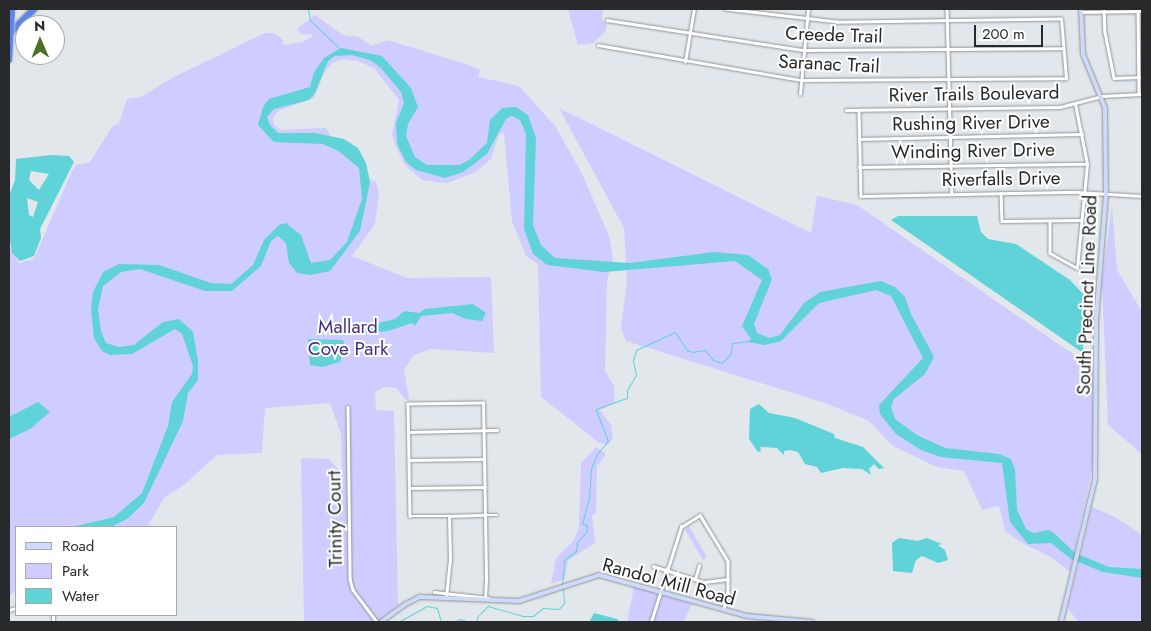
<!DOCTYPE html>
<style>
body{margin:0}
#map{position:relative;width:1151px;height:631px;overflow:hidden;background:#e1e7eb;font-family:Jost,sans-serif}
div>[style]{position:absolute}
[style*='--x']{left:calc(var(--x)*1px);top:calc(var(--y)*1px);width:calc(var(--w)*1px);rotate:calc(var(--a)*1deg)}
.green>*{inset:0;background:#cfccff}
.water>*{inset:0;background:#5fd3d7}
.stream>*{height:1px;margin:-0.5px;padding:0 0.5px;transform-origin:0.5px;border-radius:0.5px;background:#5fd3d7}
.roads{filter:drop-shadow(0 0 1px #8f9498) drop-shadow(0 0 1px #8f9498)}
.minor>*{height:2.5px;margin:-1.25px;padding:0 1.25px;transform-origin:1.25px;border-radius:1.25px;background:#fff}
.secondary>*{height:4px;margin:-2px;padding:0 2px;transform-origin:2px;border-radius:2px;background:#cedafa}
.motorway>*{height:6px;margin:-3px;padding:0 3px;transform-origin:3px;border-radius:3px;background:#5b85ee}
.bridges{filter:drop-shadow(0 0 1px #c3c3c3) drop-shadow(0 0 1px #c3c3c3)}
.motorway-bridge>*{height:6px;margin:-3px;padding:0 3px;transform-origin:3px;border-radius:3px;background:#5b85ee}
span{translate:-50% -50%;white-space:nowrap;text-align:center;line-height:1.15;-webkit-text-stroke:4px #fff;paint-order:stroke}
.street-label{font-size:19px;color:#27292a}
.park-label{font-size:19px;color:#423084}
.frame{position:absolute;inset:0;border:10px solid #27292a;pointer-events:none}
.legend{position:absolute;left:15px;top:526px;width:162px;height:90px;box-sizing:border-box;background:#fff;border:1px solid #a9a9aa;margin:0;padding:6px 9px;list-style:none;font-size:15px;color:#27292a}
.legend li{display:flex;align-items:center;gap:10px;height:25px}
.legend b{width:25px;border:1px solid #a9a9aa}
.north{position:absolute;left:15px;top:15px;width:50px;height:50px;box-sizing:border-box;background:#fff;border:1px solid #a9a9aa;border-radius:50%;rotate:359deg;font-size:14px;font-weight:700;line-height:20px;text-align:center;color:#27292a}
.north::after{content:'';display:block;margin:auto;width:18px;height:22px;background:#4d7028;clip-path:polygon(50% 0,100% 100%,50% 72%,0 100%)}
.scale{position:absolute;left:974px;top:25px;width:69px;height:22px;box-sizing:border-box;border:2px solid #27292a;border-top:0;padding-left:6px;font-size:15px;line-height:18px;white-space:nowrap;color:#27292a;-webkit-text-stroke:4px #fff;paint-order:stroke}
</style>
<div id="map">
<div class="green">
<i style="clip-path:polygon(568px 9px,603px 9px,602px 20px,607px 24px,605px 32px,593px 43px,578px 45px)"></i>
<i style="clip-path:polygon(315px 15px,343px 35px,358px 37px,372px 46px,387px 40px,466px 64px,480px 70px,478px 77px,519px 86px,556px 127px,582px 174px,609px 236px,613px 259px,607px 280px,605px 371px,614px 386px,615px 403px,600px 410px,611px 425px,613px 439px,607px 445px,598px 442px,541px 397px,538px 264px,526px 256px,512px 221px,504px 133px,499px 134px,491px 159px,476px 172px,447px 183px,422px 180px,405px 165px,395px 145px,392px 134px,399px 100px,374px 68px,358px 61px,343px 59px,332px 63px,324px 73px,314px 98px,278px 111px,273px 118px,274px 125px,281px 130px,326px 128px,334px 142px,359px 164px,362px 177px,376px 182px,379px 194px,375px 224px,352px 256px,407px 278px,491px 277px,494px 353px,430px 349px,413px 356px,404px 370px,409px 399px,406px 400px,396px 388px,384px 387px,375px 392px,376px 410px,394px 411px,398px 605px,378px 622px,304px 622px,301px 458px,329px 459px,342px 474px,341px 434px,330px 403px,265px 408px,262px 453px,217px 455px,185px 484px,164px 498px,147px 527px,16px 527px,16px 589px,9px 597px,9px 245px,19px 263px,34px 259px,72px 171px,76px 165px,90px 162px,112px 127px,119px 123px,127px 99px,141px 97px,174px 77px,265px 33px,274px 33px,283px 40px,283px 45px,303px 42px,314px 35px,302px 34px,297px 29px)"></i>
<i style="clip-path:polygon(559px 108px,811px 233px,817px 196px,857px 205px,1093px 368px,1094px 460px,1070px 572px,1051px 557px,1024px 544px,1005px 531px,999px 506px,982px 510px,964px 471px,937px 467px,893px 446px,869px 421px,825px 403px,626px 341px,621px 328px,627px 282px,624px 228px)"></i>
<i style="clip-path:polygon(1112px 205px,1117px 270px,1142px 312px,1142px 454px,1108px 425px,1102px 282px)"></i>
<i style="clip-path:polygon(596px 447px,606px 454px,597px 466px,596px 513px,592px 516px,595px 543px,568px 560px,565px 579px,551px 584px,556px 558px,573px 541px,579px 528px,581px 463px)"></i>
<i style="clip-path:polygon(1092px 507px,1117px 518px,1142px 535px,1142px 622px,1078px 622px,1068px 608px)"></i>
<i style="clip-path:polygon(689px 526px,707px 557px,703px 560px,685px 530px)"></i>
<i style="clip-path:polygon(634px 587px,692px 604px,683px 622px,627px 622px)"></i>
</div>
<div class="water">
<i style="clip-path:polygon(341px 48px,382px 56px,411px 88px,418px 107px,408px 124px,406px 136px,415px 157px,427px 165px,459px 165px,469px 160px,487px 143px,490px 120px,502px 108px,516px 107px,528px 115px,536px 138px,533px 225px,541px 245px,555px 258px,630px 263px,714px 252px,748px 255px,768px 269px,772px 279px,754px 324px,757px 333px,770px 338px,780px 335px,804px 303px,820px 292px,881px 281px,895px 287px,905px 297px,911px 314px,934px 357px,925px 374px,894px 399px,891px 407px,895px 419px,917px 435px,945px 448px,999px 454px,1011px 459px,1015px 469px,1017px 510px,1026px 529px,1034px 533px,1048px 530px,1053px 532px,1075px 553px,1109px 567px,1142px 569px,1142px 578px,1103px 572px,1071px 559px,1051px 543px,1028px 544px,1010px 522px,1002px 463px,941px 457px,921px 450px,896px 434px,880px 414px,879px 405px,923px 358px,891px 296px,876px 290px,819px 303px,781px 341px,765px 345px,748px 342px,751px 339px,742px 326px,762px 280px,735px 261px,604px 272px,547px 265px,533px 254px,524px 229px,526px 134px,520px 120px,512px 116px,506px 119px,487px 154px,463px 172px,445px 178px,416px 170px,406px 162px,397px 144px,396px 123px,404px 103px,401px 92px,381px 68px,370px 60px,352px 55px,335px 56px,328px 61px,315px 93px,309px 100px,274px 109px,267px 117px,270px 125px,278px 133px,315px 133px,344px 139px,358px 148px,366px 163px,370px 182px,360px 231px,330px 271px,310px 275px,297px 273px,289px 263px,286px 243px,278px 236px,271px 241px,261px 266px,232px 291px,205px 291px,140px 269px,121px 272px,103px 286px,98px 309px,101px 331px,106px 343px,119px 347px,134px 345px,163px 322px,179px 319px,193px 332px,198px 361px,198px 380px,188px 393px,183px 421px,144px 503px,127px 519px,111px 527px,72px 527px,114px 517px,142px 493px,168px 426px,172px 402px,192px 374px,193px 366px,182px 334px,175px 329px,132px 354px,110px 355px,102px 351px,94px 338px,91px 310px,93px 292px,103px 272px,119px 264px,159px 265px,211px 283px,231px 284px,253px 265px,264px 240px,279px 225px,286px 223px,301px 235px,311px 263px,330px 260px,347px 242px,362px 199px,359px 168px,340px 152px,323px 144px,274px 142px,258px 125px,263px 107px,269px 99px,310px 87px,314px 72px,324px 58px)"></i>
<i style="clip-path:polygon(evenodd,51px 155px,69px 156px,74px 162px,40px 229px,41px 238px,34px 256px,20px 261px,12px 253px,9px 234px,9px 196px,15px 180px,16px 159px,51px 155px,31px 171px,49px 174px,39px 190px,29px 180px,31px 171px,51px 155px,27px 198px,38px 202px,33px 217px,29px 215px,27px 198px)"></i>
<i style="clip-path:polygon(898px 216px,977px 216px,981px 232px,988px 239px,1016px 244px,1070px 280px,1084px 295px,1083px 353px,891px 220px)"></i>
<i style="clip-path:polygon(473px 304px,486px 313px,482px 321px,466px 319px,452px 313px,421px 316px,415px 326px,412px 323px,388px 331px,356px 334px,362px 327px,395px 319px,404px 311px,419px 313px,425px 309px)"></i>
<i style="clip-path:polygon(308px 339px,343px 340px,345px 348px,340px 362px,322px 367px,310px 365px)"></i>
<i style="clip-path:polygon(38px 402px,50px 412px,30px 429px,9px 439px,9px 417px)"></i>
<i style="clip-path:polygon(759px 404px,769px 413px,795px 418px,834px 434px,835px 438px,863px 447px,884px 468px,879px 469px,874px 464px,869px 469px,871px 475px,862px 469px,843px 468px,821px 473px,817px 467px,805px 464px,798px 452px,790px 450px,784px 451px,784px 455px,777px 448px,760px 447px,761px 451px,758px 452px,749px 439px,750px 409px)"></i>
<i style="clip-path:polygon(899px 538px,918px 541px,927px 538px,942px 544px,938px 545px,945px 550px,948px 560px,938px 563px,922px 556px,916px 560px,912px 573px,893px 571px,892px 543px)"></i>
<i style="clip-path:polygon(594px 613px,617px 619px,620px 622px,589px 622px)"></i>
</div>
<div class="stream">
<i style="--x:308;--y:9;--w:11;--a:80"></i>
<i style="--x:310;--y:20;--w:40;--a:44"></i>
<i style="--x:562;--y:585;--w:25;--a:-85"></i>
<i style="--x:564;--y:560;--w:15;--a:-37"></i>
<i style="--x:576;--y:551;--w:9;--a:-84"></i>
<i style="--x:577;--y:542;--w:15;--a:-48"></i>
<i style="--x:587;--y:531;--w:6;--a:-90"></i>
<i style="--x:587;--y:525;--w:5;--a:-169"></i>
<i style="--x:582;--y:524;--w:27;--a:-75"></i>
<i style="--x:589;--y:498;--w:29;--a:-86"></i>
<i style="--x:591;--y:469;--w:16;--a:-68"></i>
<i style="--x:597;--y:454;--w:17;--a:-50"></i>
<i style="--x:608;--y:441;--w:34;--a:-111"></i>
<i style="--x:596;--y:409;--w:33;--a:-20"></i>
<i style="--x:627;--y:398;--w:8;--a:-90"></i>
<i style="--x:627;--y:390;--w:17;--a:-59"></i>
<i style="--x:636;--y:375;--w:14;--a:-102"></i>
<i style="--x:633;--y:361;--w:11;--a:-75"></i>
<i style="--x:636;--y:350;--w:43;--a:-24.8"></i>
<i style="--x:675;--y:332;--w:22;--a:56"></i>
<i style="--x:687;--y:350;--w:5;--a:22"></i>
<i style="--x:692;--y:352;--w:13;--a:-9"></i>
<i style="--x:705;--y:350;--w:13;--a:51"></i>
<i style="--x:713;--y:360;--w:9;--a:18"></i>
<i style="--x:722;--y:363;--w:13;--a:-48"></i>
<i style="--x:731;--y:353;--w:10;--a:-84"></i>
<i style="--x:732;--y:343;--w:17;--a:-7"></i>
<i style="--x:398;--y:622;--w:33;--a:-29"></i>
<i style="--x:427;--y:606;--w:10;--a:11"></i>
<i style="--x:437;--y:608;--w:15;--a:74"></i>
<i style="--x:453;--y:622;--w:8;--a:-23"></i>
<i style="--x:460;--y:619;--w:9;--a:18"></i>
<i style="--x:477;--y:622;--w:5;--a:-90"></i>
<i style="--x:477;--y:617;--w:16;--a:-45"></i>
<i style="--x:488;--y:606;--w:36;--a:16"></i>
<i style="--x:523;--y:616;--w:10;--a:0"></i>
<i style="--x:533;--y:616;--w:13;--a:-39"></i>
<i style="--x:543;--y:608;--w:16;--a:4"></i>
<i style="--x:559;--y:609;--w:8;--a:-50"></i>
<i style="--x:564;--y:603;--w:14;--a:-94"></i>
</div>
<div class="roads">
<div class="minor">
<i style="--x:947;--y:9;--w:185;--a:88.5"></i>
<i style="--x:1104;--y:9;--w:23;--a:88"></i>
<i style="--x:1105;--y:32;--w:47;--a:78.9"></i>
<i style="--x:1114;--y:78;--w:25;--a:-2"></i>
<i style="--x:1138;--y:9;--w:85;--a:89.3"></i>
<i style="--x:1081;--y:12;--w:61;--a:-0.9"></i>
<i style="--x:607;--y:20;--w:199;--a:8.7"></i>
<i style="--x:804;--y:50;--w:259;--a:-0.4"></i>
<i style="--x:598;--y:45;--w:206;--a:9.8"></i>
<i style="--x:801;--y:80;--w:265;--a:-0.4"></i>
<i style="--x:1066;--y:78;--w:59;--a:-94.8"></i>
<i style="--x:1061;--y:19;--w:224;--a:179.2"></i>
<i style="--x:837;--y:22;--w:113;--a:-173.4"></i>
<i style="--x:685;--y:62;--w:54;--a:-80.4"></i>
<i style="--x:800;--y:94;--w:85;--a:-84.6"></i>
<i style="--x:846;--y:110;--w:214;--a:-0.8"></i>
<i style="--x:1060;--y:107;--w:43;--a:-14.7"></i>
<i style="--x:1102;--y:96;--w:40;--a:-2.9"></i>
<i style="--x:859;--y:110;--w:86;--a:88.7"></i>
<i style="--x:861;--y:196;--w:216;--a:-1.1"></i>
<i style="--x:1077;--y:192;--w:65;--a:3.5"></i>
<i style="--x:859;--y:139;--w:223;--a:-1.3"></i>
<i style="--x:859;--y:167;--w:228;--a:-0.8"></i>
<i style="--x:1001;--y:193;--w:28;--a:88"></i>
<i style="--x:1002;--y:221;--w:79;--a:-0.7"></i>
<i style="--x:1050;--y:221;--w:32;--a:90"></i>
<i style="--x:1050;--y:253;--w:31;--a:29"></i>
<i style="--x:1077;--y:268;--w:104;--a:-84.5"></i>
<i style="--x:1087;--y:164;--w:61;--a:-101.3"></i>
<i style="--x:348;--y:407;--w:172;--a:89.3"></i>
<i style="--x:350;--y:579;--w:11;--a:75"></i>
<i style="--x:353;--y:590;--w:40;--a:53"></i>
<i style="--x:409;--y:432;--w:88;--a:-1.3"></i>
<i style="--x:409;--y:460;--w:75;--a:-0.8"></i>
<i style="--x:410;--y:488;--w:75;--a:-0.8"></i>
<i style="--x:653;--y:566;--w:53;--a:17.4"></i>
<i style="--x:704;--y:582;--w:24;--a:-7"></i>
<i style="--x:695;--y:579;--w:14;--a:-73"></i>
<i style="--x:434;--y:592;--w:55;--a:6.2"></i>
<i style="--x:446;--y:597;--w:37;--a:-84"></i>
<i style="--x:450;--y:560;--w:44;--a:-91.3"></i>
<i style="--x:485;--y:599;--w:22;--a:-87"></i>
<i style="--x:486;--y:577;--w:62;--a:-90.9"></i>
<i style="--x:485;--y:515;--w:112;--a:-91"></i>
<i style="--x:483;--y:403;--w:75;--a:179.2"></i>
<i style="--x:408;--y:404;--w:112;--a:89"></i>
<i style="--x:410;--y:516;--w:39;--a:0"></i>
<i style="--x:449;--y:516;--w:36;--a:-2"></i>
<i style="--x:485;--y:515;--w:12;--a:0"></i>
<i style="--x:9;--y:610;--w:7;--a:-16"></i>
<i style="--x:53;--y:622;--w:7;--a:-90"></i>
<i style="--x:651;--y:622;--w:100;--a:-72.5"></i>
<i style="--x:681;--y:527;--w:22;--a:-32"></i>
<i style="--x:700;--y:515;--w:54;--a:58.7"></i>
<i style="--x:728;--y:561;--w:31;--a:90"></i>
<i style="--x:728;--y:592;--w:18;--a:103"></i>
</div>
<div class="secondary">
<i style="--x:381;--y:622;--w:29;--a:-36"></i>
<i style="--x:404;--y:605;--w:18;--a:-27"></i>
<i style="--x:420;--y:597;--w:99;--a:2.3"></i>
<i style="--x:519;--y:601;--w:84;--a:-18"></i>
<i style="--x:599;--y:575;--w:154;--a:15.5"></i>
<i style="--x:747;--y:616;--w:66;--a:5.2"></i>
<i style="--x:1061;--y:622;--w:147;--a:-76.6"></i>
<i style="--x:1095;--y:479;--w:158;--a:-89.6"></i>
<i style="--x:1096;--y:321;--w:127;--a:-85.5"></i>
<i style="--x:1106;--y:194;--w:86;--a:-90.7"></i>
<i style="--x:1105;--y:108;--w:58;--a:-112.2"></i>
<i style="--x:1083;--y:54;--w:45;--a:-92.5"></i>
</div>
<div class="motorway">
<i style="--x:10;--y:33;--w:34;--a:-45"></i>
</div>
</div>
<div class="bridges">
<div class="motorway-bridge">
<i style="--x:9;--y:60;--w:51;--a:-86.6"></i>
</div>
</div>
<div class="street-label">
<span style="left:834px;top:35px;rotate:2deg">Creede Trail</span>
<span style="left:829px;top:64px;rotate:3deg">Saranac Trail</span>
<span style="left:974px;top:94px;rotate:-1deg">River Trails Boulevard</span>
<span style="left:971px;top:123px;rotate:-1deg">Rushing River Drive</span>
<span style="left:973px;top:151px;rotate:-1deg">Winding River Drive</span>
<span style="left:1001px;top:179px;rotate:-1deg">Riverfalls Drive</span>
<span style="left:1087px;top:295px;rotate:-88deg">South Precinct Line Road</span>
<span style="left:335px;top:519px;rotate:-91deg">Trinity Court</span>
<span style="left:669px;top:582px;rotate:15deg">Randol Mill Road</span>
</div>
<div class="park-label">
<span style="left:348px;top:338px">Mallard<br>Cove Park</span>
</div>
<div class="frame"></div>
<ul class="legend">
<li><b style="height:6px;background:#cedafa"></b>Road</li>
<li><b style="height:14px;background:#cfccff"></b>Park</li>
<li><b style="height:14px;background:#5fd3d7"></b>Water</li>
</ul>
<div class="north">N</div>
<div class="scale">200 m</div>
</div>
